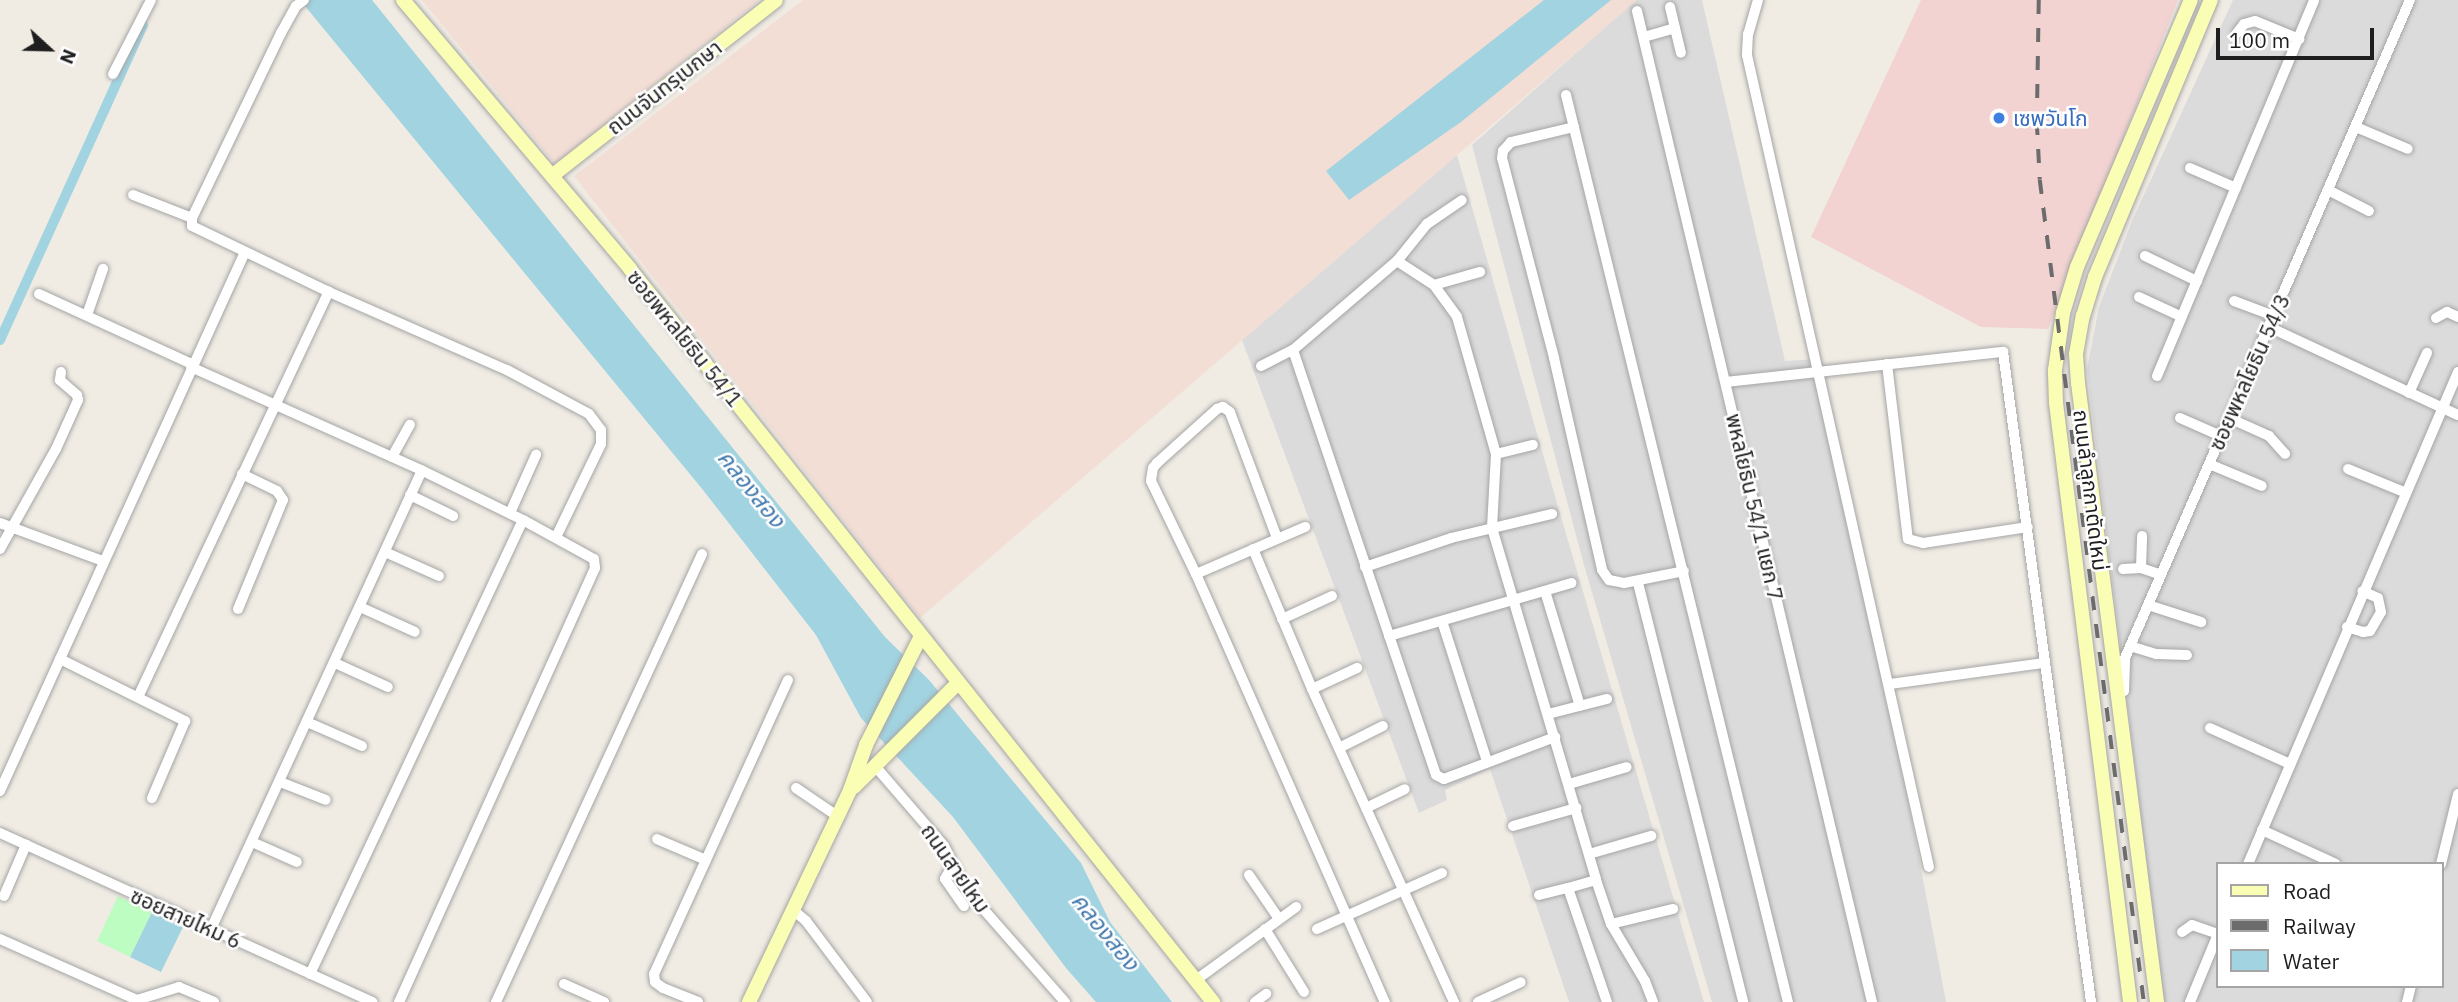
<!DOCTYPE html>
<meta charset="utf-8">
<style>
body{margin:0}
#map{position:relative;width:2458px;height:1002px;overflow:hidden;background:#f0ece4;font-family:"IBM Plex Sans","Noto Sans Thai",sans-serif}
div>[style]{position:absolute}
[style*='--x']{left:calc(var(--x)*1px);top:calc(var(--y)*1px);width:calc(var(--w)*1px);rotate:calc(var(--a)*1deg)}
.residential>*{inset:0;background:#dcdbdb}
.commercial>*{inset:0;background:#f2d3d2}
.military>*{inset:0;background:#f3ded6}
.park>*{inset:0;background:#befdc2}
.water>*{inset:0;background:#a1d3e0}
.canal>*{height:10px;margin:-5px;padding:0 5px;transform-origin:5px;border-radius:5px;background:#a1d3e0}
.roads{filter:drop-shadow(0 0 2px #a5a5a5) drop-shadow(0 0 2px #a5a5a5)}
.street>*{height:10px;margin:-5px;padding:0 5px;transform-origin:5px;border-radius:5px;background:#fff}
.secondary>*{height:14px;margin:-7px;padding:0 7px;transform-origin:7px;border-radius:7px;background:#fafdb4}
.rail>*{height:3.5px;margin-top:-1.75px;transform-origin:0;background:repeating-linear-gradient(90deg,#6c6c6c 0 14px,transparent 0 28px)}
.dots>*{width:19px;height:19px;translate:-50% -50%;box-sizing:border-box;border:4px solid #fff;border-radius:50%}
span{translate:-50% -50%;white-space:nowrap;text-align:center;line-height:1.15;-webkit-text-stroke:5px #fff;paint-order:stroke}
.street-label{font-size:21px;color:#1e1e1e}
.shop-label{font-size:21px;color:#366cbe}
.left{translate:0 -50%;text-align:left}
.water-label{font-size:23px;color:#4278ac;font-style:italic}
.legend{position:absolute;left:2216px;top:862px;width:228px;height:126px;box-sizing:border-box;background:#fff;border:2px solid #a5a5a5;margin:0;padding:9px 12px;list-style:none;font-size:21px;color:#1e1e1e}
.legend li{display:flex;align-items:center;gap:14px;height:35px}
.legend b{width:35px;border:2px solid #a5a5a5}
.north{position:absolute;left:14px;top:14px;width:70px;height:70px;-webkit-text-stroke:5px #fff;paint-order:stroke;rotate:112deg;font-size:19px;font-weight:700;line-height:28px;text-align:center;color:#1e1e1e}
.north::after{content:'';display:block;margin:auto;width:24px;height:32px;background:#1e1e1e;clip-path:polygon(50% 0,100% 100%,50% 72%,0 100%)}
.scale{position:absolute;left:2216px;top:28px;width:158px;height:32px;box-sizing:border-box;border:4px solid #1e1e1e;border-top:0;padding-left:9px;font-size:21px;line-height:24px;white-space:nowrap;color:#1e1e1e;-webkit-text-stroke:5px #fff;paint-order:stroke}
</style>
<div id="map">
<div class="residential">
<i style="clip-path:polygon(1636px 0,1702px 0,1785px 361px,1820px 359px,1904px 778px,1946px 1002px,1712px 1002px,1584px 565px,1472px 145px)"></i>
<i style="clip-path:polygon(evenodd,2233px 0,2458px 0,2458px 1002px,2163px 1002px,2087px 369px,2099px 307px,2132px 221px,2233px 0,2218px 864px,2442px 864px,2442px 986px,2218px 986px,2218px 864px)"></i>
<i style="clip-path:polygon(1457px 155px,1559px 510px,1704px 1002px,1569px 1002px,1490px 769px,1445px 790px,1447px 800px,1419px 813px,1242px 340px)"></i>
</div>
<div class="commercial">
<i style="clip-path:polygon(1921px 0,2178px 0,2048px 329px,1981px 327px,1811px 237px)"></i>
</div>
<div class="military">
<i style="clip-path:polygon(422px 0,759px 0,555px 164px)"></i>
<i style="clip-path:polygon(803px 0,1637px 0,920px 618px,574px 176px)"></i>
</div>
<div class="park">
<i style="clip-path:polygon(118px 896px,152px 912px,130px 957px,97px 941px)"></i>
</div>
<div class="water">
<i style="clip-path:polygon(300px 0,372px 0,885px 637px,929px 680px,1081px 863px,1110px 922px,1172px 1002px,1096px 1002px,1066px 968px,953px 817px,861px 718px,816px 635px,703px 490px)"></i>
<i style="clip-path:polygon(1544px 0,1611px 0,1461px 122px,1349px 200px,1326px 171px)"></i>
<i style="clip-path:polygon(152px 912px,183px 927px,161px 972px,130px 957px)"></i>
</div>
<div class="canal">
<i style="--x:0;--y:340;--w:346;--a:-65.6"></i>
</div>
<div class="roads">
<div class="street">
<i style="--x:304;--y:0;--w:10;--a:143"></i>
<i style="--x:296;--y:6;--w:31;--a:119"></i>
<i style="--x:281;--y:33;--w:205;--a:115.7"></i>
<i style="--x:192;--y:218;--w:8;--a:90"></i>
<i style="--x:192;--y:226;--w:152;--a:25.7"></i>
<i style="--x:329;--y:292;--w:194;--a:23.7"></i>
<i style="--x:507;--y:370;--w:93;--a:28.2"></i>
<i style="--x:589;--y:414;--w:20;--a:53"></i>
<i style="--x:601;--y:430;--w:14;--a:90"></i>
<i style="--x:601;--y:444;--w:103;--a:115.8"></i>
<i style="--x:1758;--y:0;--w:35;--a:106"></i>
<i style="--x:1748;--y:34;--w:21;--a:93"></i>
<i style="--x:1747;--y:55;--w:832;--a:77.37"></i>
<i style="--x:1670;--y:7;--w:47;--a:76.6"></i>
<i style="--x:1637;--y:11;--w:1018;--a:76.66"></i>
<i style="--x:2237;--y:33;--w:11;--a:-52"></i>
<i style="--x:2244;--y:24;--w:11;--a:-15"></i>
<i style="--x:2255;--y:21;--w:48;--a:22.2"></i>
<i style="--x:1644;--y:37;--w:32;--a:-16"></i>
<i style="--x:113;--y:74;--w:83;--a:-62.8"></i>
<i style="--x:1566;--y:95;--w:934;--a:76.25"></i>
<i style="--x:1574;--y:127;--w:65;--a:166.6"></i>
<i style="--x:1511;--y:142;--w:12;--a:132"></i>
<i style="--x:1503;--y:151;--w:7;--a:98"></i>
<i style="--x:1502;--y:158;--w:207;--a:75.4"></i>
<i style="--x:1554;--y:358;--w:217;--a:77.2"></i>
<i style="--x:1602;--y:570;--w:12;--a:55"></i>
<i style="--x:1609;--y:580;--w:15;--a:11"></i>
<i style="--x:1624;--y:583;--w:61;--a:-11.3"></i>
<i style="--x:2356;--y:127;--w:56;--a:22.9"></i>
<i style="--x:2190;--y:168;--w:50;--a:23.5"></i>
<i style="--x:2328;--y:190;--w:46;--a:27.1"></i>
<i style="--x:133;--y:195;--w:63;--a:21.3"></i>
<i style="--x:2145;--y:256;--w:58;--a:25.7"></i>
<i style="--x:1397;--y:261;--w:44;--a:33"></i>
<i style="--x:1434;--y:285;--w:39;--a:54"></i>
<i style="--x:1457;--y:317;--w:142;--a:74.1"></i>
<i style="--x:1496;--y:454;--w:74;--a:93.1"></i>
<i style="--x:1492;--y:528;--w:367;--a:73.5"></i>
<i style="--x:1596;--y:880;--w:46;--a:71.2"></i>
<i style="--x:1611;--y:924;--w:66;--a:59.2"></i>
<i style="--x:1645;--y:981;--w:22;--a:69"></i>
<i style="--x:1434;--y:285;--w:48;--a:-15.8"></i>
<i style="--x:39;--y:294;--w:168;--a:24.6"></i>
<i style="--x:2139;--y:297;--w:47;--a:24.9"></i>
<i style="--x:2234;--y:301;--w:43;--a:20.6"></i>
<i style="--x:87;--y:315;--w:49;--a:-70.8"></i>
<i style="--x:2436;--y:318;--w:13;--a:-29"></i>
<i style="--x:2447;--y:312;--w:12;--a:24"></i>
<i style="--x:2269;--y:327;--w:208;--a:25"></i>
<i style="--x:1293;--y:350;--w:448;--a:71.4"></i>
<i style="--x:1436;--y:775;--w:9;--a:27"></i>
<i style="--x:1444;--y:779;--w:119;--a:-20.7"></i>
<i style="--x:1887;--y:364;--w:176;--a:83.2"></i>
<i style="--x:1908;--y:539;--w:16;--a:15"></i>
<i style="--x:1923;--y:543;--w:106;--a:-8.7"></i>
<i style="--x:1261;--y:366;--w:36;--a:-27"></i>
<i style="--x:1293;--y:350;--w:137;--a:-40.6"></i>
<i style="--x:1397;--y:261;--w:48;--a:-51"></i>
<i style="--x:1427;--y:224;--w:42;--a:-34.4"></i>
<i style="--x:191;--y:367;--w:252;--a:24.1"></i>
<i style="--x:421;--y:470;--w:114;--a:26.1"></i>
<i style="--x:523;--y:520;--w:81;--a:28.8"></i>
<i style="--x:594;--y:559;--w:9;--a:84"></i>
<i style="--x:595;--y:568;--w:476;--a:114.3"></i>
<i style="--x:2157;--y:376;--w:407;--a:-67.3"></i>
<i style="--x:1726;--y:382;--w:279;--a:-6.2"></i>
<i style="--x:2003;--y:352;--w:656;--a:82.29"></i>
<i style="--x:2409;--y:393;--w:44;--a:-65.8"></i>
<i style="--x:2180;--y:418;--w:45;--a:23.7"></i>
<i style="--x:2229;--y:418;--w:44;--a:24.2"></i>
<i style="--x:2269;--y:436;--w:24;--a:48"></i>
<i style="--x:1496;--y:454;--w:38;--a:-14"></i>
<i style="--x:392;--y:457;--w:37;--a:-61"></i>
<i style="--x:2209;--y:464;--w:57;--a:22.5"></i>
<i style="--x:2348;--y:469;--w:61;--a:22.3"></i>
<i style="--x:410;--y:495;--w:48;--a:26"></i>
<i style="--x:510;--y:513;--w:64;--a:-65.9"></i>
<i style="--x:0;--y:523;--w:110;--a:20.3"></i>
<i style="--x:1277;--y:538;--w:134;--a:-110.5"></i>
<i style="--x:1230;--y:412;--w:9;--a:-144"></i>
<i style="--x:1223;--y:407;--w:6;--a:162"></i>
<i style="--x:1217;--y:409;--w:81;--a:138"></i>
<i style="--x:1157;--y:463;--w:6;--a:129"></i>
<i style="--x:1153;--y:468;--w:13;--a:99"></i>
<i style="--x:1151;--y:481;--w:103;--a:64.2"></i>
<i style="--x:1196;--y:574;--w:468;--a:66.2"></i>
<i style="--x:0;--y:549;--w:115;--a:-60.8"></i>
<i style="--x:56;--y:449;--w:54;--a:-65.8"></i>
<i style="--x:78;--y:400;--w:5;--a:-101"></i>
<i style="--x:77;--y:395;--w:23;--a:-139"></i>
<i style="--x:60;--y:380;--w:8;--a:-83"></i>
<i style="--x:1253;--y:549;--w:152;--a:67.1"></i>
<i style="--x:1312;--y:689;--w:344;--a:65.6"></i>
<i style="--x:385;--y:552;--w:59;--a:24"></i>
<i style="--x:1365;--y:567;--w:91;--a:-18.6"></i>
<i style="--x:1451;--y:538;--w:104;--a:-13.4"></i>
<i style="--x:2141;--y:568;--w:32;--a:-88"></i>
<i style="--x:2123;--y:569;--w:18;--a:-3"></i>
<i style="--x:2141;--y:568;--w:21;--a:19"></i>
<i style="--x:1196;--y:574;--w:119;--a:-23.3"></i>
<i style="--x:1638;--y:583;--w:432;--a:75.9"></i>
<i style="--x:1545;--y:591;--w:120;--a:73.1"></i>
<i style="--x:2148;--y:605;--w:56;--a:17.8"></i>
<i style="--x:360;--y:607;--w:60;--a:24.4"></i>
<i style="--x:238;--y:609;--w:118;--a:-67.6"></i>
<i style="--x:283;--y:500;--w:11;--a:-124"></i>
<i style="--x:277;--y:491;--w:39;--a:-154"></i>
<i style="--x:1282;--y:619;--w:55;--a:-24.7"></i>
<i style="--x:1442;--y:621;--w:147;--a:72.2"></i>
<i style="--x:2347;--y:627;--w:17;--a:17"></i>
<i style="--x:2363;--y:632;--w:7;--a:-8"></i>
<i style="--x:2370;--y:631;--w:22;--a:-60"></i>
<i style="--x:2381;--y:612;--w:14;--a:-102"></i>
<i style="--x:2378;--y:598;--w:17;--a:-156"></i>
<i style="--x:1389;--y:636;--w:190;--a:-16.2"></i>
<i style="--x:2130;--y:646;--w:28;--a:17"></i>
<i style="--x:2157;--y:654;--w:30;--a:2"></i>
<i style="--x:60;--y:659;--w:140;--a:26.4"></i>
<i style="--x:185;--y:721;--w:84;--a:113.2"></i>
<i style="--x:335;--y:663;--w:58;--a:24.4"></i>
<i style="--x:1890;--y:684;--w:154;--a:-7.8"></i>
<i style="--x:1312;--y:689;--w:50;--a:-25"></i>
<i style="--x:2124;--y:691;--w:33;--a:-88"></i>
<i style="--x:2125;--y:658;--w:717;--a:-66.58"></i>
<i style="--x:138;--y:697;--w:448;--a:-64.8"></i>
<i style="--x:1548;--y:714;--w:61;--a:-14.3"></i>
<i style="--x:307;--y:722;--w:60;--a:23.6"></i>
<i style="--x:2210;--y:728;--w:88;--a:24.2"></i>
<i style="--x:1339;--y:748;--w:49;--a:-26.6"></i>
<i style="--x:875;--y:766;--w:106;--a:49.2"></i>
<i style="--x:944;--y:846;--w:46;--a:64"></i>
<i style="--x:964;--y:887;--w:153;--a:48.7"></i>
<i style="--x:280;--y:782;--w:49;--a:21.4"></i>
<i style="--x:1569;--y:784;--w:60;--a:-16.3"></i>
<i style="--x:796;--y:788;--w:50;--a:34.3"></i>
<i style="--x:0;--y:791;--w:592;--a:-65.56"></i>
<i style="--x:1366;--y:808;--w:43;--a:-26"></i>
<i style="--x:1513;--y:826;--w:66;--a:-15.9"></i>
<i style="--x:2262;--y:830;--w:81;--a:24.7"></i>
<i style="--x:0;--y:833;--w:409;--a:24.4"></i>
<i style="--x:657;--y:839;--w:53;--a:23.2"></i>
<i style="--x:252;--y:842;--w:49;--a:24"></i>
<i style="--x:1589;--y:854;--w:65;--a:-16.2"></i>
<i style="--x:2248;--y:864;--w:535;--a:-66.89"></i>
<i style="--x:2441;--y:864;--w:72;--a:-76.3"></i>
<i style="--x:953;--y:865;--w:16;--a:120"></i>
<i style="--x:945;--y:879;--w:33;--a:55"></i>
<i style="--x:1249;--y:875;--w:53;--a:55.7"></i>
<i style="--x:1596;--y:880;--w:29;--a:164"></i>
<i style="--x:1568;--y:888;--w:120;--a:71.1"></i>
<i style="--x:1539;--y:895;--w:30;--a:-14"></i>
<i style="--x:4;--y:896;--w:56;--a:-66.7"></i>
<i style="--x:793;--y:910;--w:17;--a:40"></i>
<i style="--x:806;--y:921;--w:101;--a:53"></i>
<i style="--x:1611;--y:924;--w:64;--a:-13.6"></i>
<i style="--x:211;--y:929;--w:500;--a:-65.3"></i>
<i style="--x:1265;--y:929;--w:74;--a:58.2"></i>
<i style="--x:1317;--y:929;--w:137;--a:-24.1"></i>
<i style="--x:2182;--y:932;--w:12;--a:-35"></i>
<i style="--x:2192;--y:925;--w:28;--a:19"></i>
<i style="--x:0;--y:939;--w:150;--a:24"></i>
<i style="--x:137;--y:1000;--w:44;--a:-17.2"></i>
<i style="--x:179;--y:987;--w:38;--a:23"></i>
<i style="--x:310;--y:974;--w:501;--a:-64.87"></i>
<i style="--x:1196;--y:980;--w:124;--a:-36.1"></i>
<i style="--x:564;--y:984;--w:44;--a:24.2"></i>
<i style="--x:496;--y:1002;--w:493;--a:-65.3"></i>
<i style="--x:698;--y:1002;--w:38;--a:-158"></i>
<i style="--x:663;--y:988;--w:10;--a:-143"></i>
<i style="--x:655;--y:982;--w:8;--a:-97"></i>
<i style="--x:654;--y:974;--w:323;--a:-65.5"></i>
<i style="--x:1255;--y:1002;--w:14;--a:-36"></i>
<i style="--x:1478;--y:1002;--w:47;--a:-24.9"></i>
<i style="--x:2190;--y:1002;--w:74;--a:-67.6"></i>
<i style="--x:2407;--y:1002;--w:16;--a:-76"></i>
</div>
<div class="secondary">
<i style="--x:403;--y:0;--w:352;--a:49.8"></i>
<i style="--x:630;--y:269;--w:937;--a:51.5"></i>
<i style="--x:553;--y:175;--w:283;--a:-38.1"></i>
<i style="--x:854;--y:787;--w:147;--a:-45"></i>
<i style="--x:749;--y:1002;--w:235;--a:-64.5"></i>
<i style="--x:850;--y:790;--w:48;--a:-70.4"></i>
<i style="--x:866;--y:745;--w:122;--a:-63.2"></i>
<i style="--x:2130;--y:1002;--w:604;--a:-97.04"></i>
<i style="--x:2056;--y:403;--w:33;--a:-92"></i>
<i style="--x:2055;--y:370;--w:58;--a:-82"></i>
<i style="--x:2063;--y:313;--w:48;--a:-73.1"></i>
<i style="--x:2077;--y:267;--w:290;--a:-66.9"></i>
<i style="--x:2157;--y:1002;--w:624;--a:-97.27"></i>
<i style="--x:2078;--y:383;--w:29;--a:-94"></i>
<i style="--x:2076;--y:354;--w:39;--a:-80"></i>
<i style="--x:2083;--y:316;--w:41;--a:-72.9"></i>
<i style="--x:2095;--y:277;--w:300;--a:-67.3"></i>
</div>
</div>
<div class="rail">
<i style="--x:2039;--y:0;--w:121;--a:90.9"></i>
<i style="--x:2037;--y:121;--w:59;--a:87.1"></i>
<i style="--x:2040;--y:180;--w:829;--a:82.79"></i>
</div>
<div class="dots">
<i style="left:1999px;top:118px;background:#3f7fe0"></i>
</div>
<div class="street-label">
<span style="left:664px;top:87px;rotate:-38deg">ถนนจันทรุเบกษา</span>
<span style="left:685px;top:338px;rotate:51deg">ซอยพหลโยธิน 54/1</span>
<span style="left:2249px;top:372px;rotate:-66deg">ซอยพหลโยธิน 54/3</span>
<span style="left:2091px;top:490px;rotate:83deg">ถนนลำลูกกาตัดใหม่</span>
<span style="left:1755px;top:507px;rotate:77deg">พหลโยธิน 54/1 แยก 7</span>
<span style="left:956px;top:868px;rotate:55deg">ถนนสายไหม</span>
<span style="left:186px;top:918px;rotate:24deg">ซอยสายไหม 6</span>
</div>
<div class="shop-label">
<span class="left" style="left:2013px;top:118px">เซพวันโก</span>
</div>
<div class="water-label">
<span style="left:752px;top:488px;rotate:51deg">คลองสอง</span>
<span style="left:1106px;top:931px;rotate:51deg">คลองสอง</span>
</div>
<ul class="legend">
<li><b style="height:9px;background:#fafdb4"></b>Road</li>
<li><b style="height:9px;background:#6c6c6c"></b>Railway</li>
<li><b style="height:19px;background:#a1d3e0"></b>Water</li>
</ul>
<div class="north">N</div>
<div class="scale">100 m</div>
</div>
